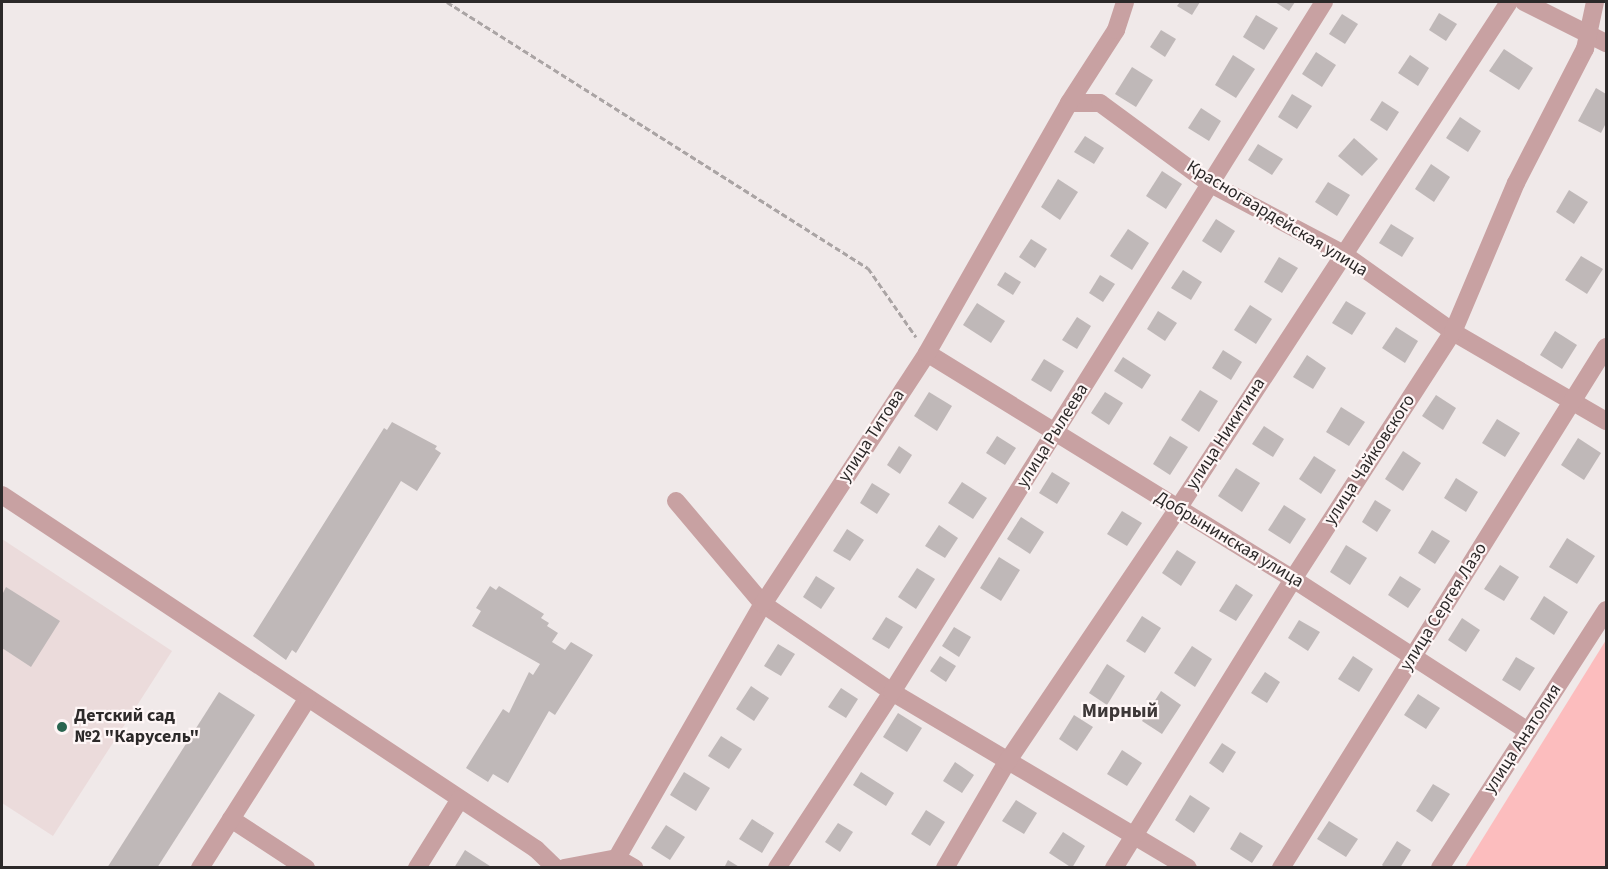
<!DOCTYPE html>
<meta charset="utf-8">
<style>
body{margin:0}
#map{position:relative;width:1608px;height:869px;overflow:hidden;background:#f0e9e9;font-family:"Source Sans 3",sans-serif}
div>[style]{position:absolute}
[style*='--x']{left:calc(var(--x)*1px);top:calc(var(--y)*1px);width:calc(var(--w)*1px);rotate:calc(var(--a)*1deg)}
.built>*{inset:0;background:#ebdbdb}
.green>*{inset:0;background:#fcbdbe}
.building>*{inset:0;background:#bfb8b8}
.path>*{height:3px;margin-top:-1.5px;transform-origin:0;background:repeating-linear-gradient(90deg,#aaa4a4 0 6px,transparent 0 9px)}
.minor>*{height:18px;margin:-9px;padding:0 9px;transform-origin:9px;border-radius:9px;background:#c8a1a2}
.dots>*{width:16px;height:16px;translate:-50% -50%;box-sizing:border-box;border:3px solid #fef6f6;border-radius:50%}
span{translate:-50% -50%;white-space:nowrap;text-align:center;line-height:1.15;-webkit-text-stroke:4.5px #fef6f6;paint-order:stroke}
.street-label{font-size:18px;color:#2c2929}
.poi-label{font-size:18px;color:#2c2929;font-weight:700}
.left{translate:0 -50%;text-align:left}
.neighbourhood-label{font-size:20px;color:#3e3838;font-weight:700}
.frame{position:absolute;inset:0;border:3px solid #2c2929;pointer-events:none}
</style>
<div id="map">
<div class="built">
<i style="clip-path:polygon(2px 539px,172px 651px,53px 836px,2px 803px)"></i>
</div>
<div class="green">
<i style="clip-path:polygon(1606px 640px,1606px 867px,1465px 867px)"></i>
</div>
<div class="building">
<i style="clip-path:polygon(1180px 2px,1200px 2px,1192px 15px,1177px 6px)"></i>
<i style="clip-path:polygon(1275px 2px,1295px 2px,1289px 11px)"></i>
<i style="clip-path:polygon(1439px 13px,1457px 24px,1446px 41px,1429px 30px)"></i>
<i style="clip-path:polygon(1342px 14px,1358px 24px,1345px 44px,1329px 34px)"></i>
<i style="clip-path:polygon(1256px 15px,1278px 28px,1264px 50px,1243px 37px)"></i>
<i style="clip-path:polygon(1161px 30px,1176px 39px,1165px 57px,1150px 47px)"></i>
<i style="clip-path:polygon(1504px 49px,1533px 68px,1519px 90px,1489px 71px)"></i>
<i style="clip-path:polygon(1316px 52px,1336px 65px,1322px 87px,1302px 74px)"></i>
<i style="clip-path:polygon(1233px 55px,1255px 69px,1236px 98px,1215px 85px)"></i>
<i style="clip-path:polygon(1410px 55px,1429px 68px,1418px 86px,1398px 73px)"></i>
<i style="clip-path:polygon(1132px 67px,1153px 80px,1136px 107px,1115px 94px)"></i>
<i style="clip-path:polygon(1596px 88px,1606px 94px,1606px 123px,1601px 133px,1578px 121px)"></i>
<i style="clip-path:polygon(1292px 94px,1312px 106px,1297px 129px,1278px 117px)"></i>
<i style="clip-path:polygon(1382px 101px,1399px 112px,1387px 131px,1370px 120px)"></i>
<i style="clip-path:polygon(1201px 108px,1221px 121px,1209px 141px,1188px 128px)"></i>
<i style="clip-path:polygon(1460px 117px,1481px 131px,1468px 152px,1446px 138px)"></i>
<i style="clip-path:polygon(1085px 136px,1104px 148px,1094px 164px,1074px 152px)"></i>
<i style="clip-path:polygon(1354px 138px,1378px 159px,1362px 176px,1338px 156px)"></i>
<i style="clip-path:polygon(1258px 144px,1283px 159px,1272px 175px,1248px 160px)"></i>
<i style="clip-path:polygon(1431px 164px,1450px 177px,1434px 202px,1415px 189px)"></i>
<i style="clip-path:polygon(1162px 171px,1182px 184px,1166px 209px,1146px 196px)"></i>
<i style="clip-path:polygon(1058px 179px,1078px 192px,1060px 220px,1041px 207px)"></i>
<i style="clip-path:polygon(1328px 182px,1350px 195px,1337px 216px,1315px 202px)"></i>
<i style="clip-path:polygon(1569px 190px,1588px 202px,1574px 224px,1556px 212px)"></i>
<i style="clip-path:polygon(1216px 219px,1235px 231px,1221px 253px,1202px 241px)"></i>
<i style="clip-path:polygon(1391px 224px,1414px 238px,1402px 257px,1379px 243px)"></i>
<i style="clip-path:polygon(1128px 229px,1149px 243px,1132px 270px,1110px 256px)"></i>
<i style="clip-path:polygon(1031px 239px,1047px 249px,1035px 268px,1019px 257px)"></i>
<i style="clip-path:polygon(1581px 256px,1603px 269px,1587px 294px,1565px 280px)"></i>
<i style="clip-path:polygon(1279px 257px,1298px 268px,1282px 293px,1264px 282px)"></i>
<i style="clip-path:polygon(1183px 270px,1202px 282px,1191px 300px,1171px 288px)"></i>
<i style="clip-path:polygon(1005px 272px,1021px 282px,1013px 295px,997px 285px)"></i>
<i style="clip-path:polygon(1100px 275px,1115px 284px,1103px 302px,1089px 293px)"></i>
<i style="clip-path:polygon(1346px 301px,1366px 313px,1352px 335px,1332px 323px)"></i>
<i style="clip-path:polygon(977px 303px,1005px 321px,991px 343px,963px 325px)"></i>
<i style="clip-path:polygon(1250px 305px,1272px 319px,1256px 344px,1234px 330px)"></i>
<i style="clip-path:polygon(1158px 311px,1177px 323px,1165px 341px,1147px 329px)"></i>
<i style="clip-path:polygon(1077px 317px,1091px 326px,1077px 349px,1062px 340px)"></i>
<i style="clip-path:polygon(1396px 327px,1418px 341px,1405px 363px,1382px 348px)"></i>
<i style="clip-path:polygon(1555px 331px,1577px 345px,1562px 369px,1540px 355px)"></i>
<i style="clip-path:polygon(1223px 350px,1242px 362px,1231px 380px,1212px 368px)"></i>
<i style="clip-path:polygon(1307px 355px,1326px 368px,1313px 389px,1293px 377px)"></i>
<i style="clip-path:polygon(1123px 357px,1151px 375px,1142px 389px,1114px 371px)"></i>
<i style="clip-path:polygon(1044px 359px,1064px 371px,1051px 392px,1031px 380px)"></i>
<i style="clip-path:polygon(1200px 390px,1218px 401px,1199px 432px,1181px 420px)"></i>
<i style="clip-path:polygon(929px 392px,952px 406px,937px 431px,914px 416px)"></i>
<i style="clip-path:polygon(1105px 392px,1123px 403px,1109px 425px,1091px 413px)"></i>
<i style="clip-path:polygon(1436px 395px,1456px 408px,1443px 430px,1422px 416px)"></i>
<i style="clip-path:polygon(1341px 407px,1365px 422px,1349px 446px,1326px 432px)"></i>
<i style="clip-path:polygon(1497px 419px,1520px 433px,1505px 457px,1482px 443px)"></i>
<i style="clip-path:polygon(392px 422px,437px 446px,435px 449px,441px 453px,417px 491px,401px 481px,296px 653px,292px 650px,286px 660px,253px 636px,384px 428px,387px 430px)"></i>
<i style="clip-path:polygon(1264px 426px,1284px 439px,1273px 457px,1252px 444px)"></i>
<i style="clip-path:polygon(997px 436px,1016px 448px,1005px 465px,986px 453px)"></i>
<i style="clip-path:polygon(1170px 436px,1188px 447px,1170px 475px,1153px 464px)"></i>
<i style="clip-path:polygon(1578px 438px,1601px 453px,1584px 480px,1561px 465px)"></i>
<i style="clip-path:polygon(899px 446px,912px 455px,900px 474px,887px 465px)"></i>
<i style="clip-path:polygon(1403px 451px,1421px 463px,1403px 491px,1385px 479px)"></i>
<i style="clip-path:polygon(1314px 456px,1336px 470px,1321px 494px,1299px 479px)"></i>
<i style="clip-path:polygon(1236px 468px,1260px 483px,1242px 512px,1218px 496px)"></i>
<i style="clip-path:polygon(1052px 472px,1070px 483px,1057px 504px,1039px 493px)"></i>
<i style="clip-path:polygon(1456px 478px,1478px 492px,1466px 512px,1444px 498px)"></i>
<i style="clip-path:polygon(962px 482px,987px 498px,973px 519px,948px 503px)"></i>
<i style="clip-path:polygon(872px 483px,890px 494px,877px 514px,860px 503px)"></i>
<i style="clip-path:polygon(1375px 500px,1391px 510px,1377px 532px,1362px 522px)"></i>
<i style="clip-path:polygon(1284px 505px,1306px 519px,1290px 544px,1268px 530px)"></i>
<i style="clip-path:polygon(1122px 511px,1142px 523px,1127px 546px,1107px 534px)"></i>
<i style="clip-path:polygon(1021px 517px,1044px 532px,1030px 554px,1007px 539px)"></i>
<i style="clip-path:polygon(939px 525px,958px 538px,945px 558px,925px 546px)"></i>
<i style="clip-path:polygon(847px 529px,864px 540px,850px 561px,833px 551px)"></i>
<i style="clip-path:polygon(1432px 530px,1450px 541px,1435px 564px,1418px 553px)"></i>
<i style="clip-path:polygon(1567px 538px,1595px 556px,1577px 584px,1549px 567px)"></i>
<i style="clip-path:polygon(1346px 545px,1367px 558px,1350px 585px,1330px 572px)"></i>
<i style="clip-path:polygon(1177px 550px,1196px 562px,1181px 586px,1162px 573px)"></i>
<i style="clip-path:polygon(999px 557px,1020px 570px,1001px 601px,980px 588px)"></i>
<i style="clip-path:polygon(1500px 565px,1519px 577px,1504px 601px,1484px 589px)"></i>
<i style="clip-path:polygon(917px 568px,935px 579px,916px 609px,898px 597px)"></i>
<i style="clip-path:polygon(816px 576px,835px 588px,821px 609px,803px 597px)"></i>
<i style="clip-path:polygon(1400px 576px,1421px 589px,1408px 608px,1388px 595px)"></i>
<i style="clip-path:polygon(1236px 584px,1253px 595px,1236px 621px,1219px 611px)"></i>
<i style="clip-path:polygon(490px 586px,496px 590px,499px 586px,544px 614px,541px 618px,549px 623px,547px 626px,558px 633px,552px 642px,565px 650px,571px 642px,593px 655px,555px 715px,549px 711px,508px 783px,493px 774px,488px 782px,466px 768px,503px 709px,509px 713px,529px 672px,533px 675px,540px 664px,472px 626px,481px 611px,476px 608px)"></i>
<i style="clip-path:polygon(6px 587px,60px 621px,31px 667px,2px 648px,2px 595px)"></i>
<i style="clip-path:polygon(1544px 596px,1568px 612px,1554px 635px,1530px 619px)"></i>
<i style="clip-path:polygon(1142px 616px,1161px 628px,1145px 653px,1126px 641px)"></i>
<i style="clip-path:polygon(886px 617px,903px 627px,889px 649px,872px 639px)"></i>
<i style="clip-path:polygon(1462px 618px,1480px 630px,1466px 652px,1448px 640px)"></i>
<i style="clip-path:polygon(1299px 620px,1320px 632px,1308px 651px,1288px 638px)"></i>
<i style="clip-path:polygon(954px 627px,971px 637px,959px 657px,942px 646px)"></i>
<i style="clip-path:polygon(778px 644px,795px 654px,781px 676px,764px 666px)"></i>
<i style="clip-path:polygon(1192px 646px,1212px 659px,1195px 687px,1174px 673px)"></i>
<i style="clip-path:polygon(940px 656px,956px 666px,946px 682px,930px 671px)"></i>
<i style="clip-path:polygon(1353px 656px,1373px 669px,1359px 692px,1338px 679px)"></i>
<i style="clip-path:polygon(1516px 657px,1535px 668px,1520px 691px,1502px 680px)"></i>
<i style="clip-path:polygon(1107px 664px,1125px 676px,1107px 705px,1089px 693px)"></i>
<i style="clip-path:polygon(1265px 672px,1280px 682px,1267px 703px,1251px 693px)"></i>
<i style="clip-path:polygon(751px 686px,769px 698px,754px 721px,736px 709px)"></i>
<i style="clip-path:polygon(841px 688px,858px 699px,846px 718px,828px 707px)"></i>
<i style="clip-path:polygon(1161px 691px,1181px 705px,1162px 734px,1142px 721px)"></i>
<i style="clip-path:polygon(219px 692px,255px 715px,157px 868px,107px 868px)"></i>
<i style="clip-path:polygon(1418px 694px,1440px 708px,1426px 729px,1404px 715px)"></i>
<i style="clip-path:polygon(898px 713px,922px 728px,907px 752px,883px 737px)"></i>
<i style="clip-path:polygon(1074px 715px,1093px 727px,1077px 751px,1059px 739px)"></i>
<i style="clip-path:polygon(721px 736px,742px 749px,729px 769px,708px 756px)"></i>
<i style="clip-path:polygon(1222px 743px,1236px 752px,1223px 773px,1209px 763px)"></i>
<i style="clip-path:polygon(1122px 750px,1142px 763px,1127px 786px,1107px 774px)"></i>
<i style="clip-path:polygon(955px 762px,974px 775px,962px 793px,943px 781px)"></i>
<i style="clip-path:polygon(684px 772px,710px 788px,696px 811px,670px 795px)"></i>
<i style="clip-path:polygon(861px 772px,894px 793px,886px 806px,853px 785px)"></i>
<i style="clip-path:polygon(1433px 784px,1450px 794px,1432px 822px,1416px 811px)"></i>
<i style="clip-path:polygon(1190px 795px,1210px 808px,1194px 833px,1175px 820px)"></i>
<i style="clip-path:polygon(1016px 800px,1037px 813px,1024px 834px,1002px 821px)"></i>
<i style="clip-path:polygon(926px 810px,945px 822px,930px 846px,911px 834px)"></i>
<i style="clip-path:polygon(752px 819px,774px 833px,762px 853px,739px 839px)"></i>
<i style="clip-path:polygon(1329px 821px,1358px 839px,1346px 857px,1317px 839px)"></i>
<i style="clip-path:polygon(838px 823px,853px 832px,840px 852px,825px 842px)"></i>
<i style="clip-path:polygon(666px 825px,685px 837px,670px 860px,651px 848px)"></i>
<i style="clip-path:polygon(1063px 832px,1085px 846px,1072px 868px,1049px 853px)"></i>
<i style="clip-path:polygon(1240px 832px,1263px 846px,1252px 863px,1230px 849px)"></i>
<i style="clip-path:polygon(1397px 841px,1411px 850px,1400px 868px,1385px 868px,1382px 865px)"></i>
<i style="clip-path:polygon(465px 850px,493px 868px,454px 868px)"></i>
<i style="clip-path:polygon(728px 860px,741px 868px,724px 868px)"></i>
</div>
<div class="path">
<i style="--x:447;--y:2;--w:498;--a:32.3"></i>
<i style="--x:868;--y:268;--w:84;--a:55.2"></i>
</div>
<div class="minor">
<i style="--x:1524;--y:2;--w:92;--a:26.6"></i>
<i style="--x:1069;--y:103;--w:31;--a:0"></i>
<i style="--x:1100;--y:103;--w:135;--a:36.3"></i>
<i style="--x:1209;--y:183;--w:150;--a:27.8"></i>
<i style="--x:1342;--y:253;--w:136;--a:35.4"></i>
<i style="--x:1453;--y:332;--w:177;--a:30.2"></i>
<i style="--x:927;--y:353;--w:430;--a:31.7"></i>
<i style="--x:1293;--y:579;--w:280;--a:32.9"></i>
<i style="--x:2;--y:495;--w:641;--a:33.54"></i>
<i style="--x:536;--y:849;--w:28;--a:44"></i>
<i style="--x:676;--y:501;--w:135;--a:49.8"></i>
<i style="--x:763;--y:604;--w:156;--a:34.3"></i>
<i style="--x:892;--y:692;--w:344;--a:30.7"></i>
<i style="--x:231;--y:819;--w:90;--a:33.2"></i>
<i style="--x:200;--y:868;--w:201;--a:-57.6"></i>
<i style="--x:417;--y:868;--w:81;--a:-58.1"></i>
<i style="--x:564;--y:868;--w:54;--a:-10.7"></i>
<i style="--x:617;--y:858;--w:20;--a:30"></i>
<i style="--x:611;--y:868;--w:305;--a:-60.1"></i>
<i style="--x:763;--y:604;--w:300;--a:-56.8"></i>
<i style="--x:927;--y:353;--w:288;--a:-60.4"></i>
<i style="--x:1069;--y:103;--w:87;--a:-57.2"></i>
<i style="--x:1116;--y:30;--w:29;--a:-72"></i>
<i style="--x:777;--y:868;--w:210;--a:-56.8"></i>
<i style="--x:892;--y:692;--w:814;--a:-57.95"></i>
<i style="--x:945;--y:868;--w:123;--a:-59.7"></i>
<i style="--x:1007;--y:762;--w:304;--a:-56"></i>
<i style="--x:1177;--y:510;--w:607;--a:-56.83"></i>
<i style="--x:1114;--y:868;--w:340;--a:-58.2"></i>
<i style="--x:1293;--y:579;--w:294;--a:-57.1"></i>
<i style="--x:1453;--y:332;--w:162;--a:-67.1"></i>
<i style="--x:1516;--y:183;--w:151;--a:-62.8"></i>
<i style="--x:1585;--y:49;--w:48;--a:-78"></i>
<i style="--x:1281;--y:868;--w:614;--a:-58.04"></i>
<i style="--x:1440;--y:868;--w:307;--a:-57.2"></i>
</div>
<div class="dots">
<i style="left:62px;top:727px;background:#296550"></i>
</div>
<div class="street-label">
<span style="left:1277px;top:219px;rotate:31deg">Красногвардейская улица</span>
<span style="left:1226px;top:434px;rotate:-57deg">улица Никитина</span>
<span style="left:872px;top:436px;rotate:-57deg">улица Титова</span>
<span style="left:1053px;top:436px;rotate:-58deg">улица Рылеева</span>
<span style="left:1370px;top:460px;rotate:-57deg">улица Чайковского</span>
<span style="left:1229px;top:540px;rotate:31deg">Добрынинская улица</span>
<span style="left:1444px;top:607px;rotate:-58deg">улица Сергея Лазо</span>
<span style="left:1523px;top:739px;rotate:-57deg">улица Анатолия</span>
</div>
<div class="poi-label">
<span class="left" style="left:74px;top:727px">Детский сад<br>№2 "Карусель"</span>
</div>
<div class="neighbourhood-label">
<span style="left:1120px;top:711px">Мирный</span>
</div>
<div class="frame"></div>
</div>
